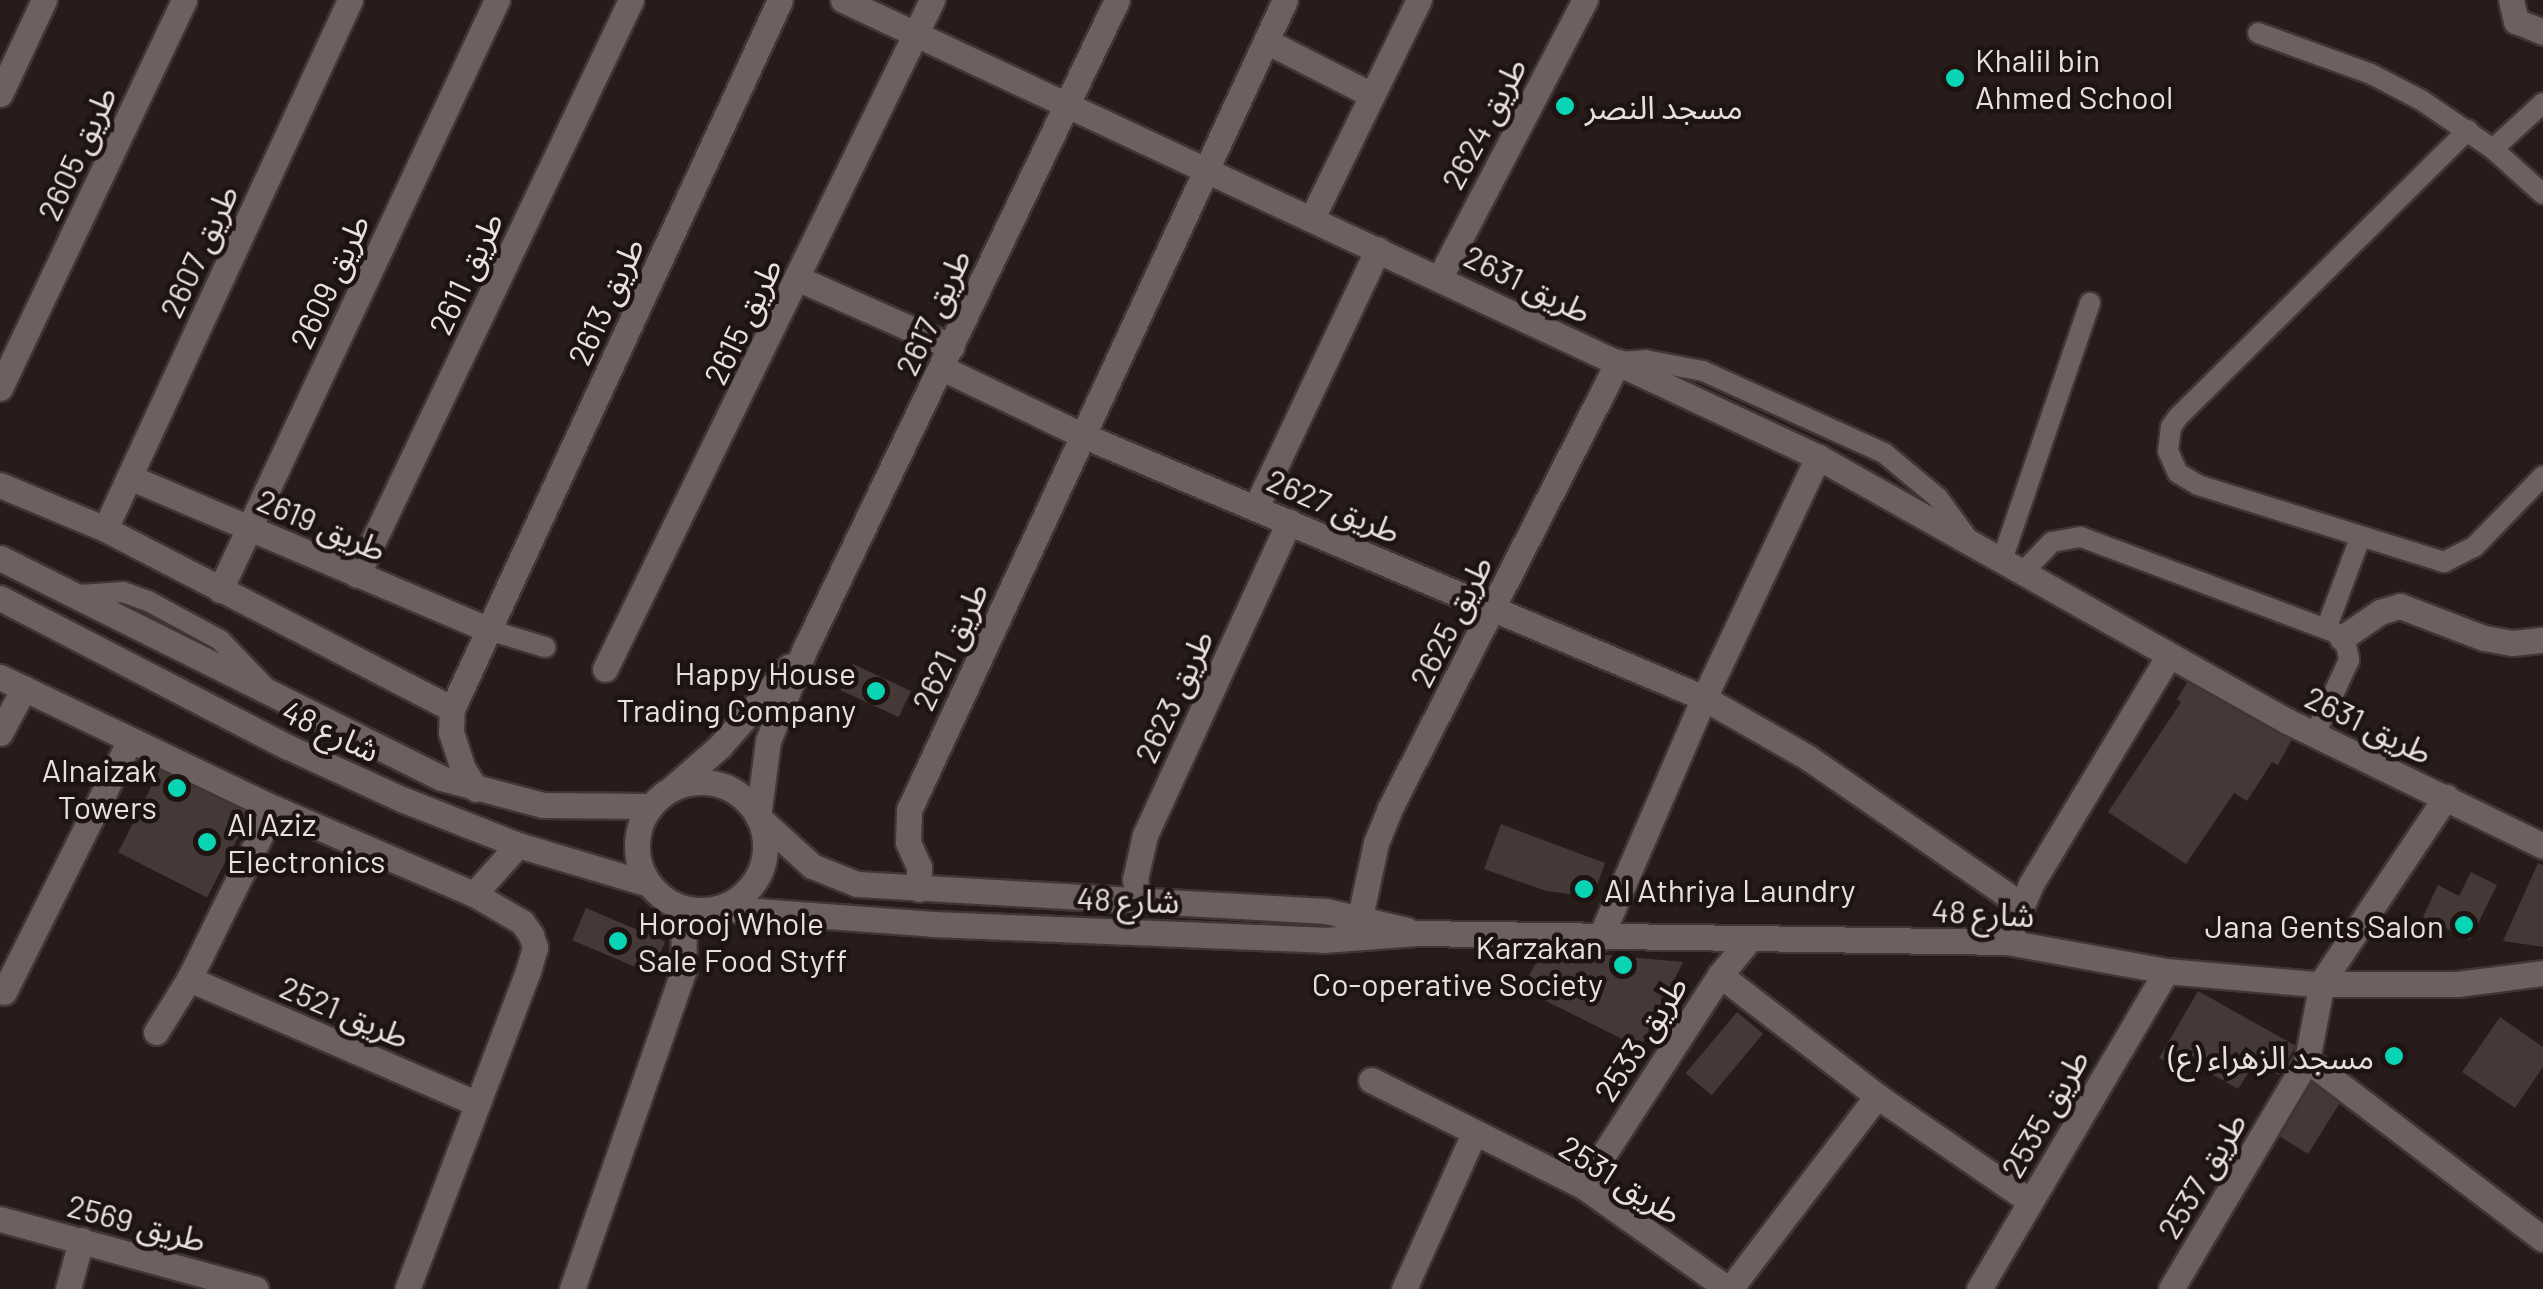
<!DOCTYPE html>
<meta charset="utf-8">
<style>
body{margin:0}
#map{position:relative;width:2543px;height:1289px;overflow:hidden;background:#271c1a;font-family:Barlow,"Noto Sans Arabic",sans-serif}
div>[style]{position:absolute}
.building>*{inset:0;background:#453937;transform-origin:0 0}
.roads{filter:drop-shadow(2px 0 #3f3635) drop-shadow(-2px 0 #3f3635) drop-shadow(0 2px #3f3635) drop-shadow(0 -2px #3f3635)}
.lane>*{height:20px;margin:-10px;padding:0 10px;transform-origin:10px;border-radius:10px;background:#6e605e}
.street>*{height:25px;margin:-12.5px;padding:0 12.5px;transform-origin:12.5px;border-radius:12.5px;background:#6e605e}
.secondary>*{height:25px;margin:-12.5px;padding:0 12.5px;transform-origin:12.5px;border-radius:12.5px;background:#6e605e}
.secondary>.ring{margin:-12.5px;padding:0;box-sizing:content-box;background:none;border:25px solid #6e605e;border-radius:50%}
.dots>*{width:28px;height:28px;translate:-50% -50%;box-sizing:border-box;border:5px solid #1d1311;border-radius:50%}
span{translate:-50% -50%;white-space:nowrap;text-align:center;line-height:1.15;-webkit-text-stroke:9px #1d1311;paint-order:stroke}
.poi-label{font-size:32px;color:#e8e0df}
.left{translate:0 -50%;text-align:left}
.right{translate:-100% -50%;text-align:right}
.street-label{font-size:32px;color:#e8e0df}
</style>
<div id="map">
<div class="building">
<div style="left:853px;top:664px;width:64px;height:29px;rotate:25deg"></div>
<div style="clip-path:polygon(2190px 678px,2298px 728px,2278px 765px,2272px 762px,2247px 801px,2234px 793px,2186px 864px,2108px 812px,2181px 702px,2177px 699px)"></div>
<div style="left:163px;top:764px;width:100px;height:99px;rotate:27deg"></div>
<div style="clip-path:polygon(1501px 824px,1605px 863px,1593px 897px,1546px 891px,1484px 869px)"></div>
<div style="clip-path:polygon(2538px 863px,2543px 865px,2543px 947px,2503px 941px)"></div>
<div style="clip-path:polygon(2471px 872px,2497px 885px,2470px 940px,2423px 917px,2438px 885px,2459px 896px)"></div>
<div style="left:586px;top:908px;width:86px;height:35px;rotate:23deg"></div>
<div style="clip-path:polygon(1543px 949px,1683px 962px,1640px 1048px,1522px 989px)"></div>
<div style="clip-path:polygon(2198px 991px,2296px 1046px,2279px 1075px,2255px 1062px,2238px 1089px,2182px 1057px,2176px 1067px,2159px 1058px)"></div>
<div style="left:1737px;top:1012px;width:34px;height:80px;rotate:40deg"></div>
<div style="clip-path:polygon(2500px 1017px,2543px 1047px,2543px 1067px,2515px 1108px,2462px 1072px)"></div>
<div style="left:2313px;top:1078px;width:36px;height:67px;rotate:32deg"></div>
</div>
<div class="roads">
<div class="lane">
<div style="left:2258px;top:33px;width:120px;rotate:19.9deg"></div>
<div style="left:2371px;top:74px;width:56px;rotate:27.5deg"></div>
<div style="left:2421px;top:100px;width:87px;rotate:34.2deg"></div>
<div style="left:2493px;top:149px;width:67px;rotate:42deg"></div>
<div style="left:2468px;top:130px;width:408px;rotate:135.3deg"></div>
<div style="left:2178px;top:417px;width:12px;rotate:125deg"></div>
<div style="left:2171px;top:427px;width:24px;rotate:97deg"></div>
<div style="left:2168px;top:451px;width:24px;rotate:66deg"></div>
<div style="left:2178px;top:473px;width:23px;rotate:31deg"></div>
<div style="left:2198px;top:485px;width:258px;rotate:17.4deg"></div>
<div style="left:2444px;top:562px;width:34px;rotate:-27deg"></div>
<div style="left:2474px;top:547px;width:99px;rotate:-45.8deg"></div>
<div style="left:2493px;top:149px;width:68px;rotate:-42.6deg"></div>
<div style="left:1618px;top:362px;width:27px;rotate:-4deg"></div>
<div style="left:1645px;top:360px;width:59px;rotate:10.7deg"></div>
<div style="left:1703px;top:371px;width:199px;rotate:24.4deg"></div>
<div style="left:1884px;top:453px;width:70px;rotate:39.8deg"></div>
<div style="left:1938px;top:498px;width:51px;rotate:53.8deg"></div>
<div style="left:2002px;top:560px;width:272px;rotate:-71.1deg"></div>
<div style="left:2023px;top:572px;width:42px;rotate:-46deg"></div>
<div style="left:2052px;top:542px;width:29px;rotate:-10deg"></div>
<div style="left:2081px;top:537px;width:272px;rotate:20.6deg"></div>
<div style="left:2336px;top:633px;width:15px;rotate:48deg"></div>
<div style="left:2346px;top:644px;width:16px;rotate:79deg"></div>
<div style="left:2349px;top:660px;width:81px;rotate:114.7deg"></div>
<div style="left:80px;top:595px;width:43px;rotate:-4deg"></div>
<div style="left:123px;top:592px;width:27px;rotate:20deg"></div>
<div style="left:148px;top:601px;width:82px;rotate:28.4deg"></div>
<div style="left:220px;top:640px;width:66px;rotate:46.2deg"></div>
<div style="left:2326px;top:629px;width:97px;rotate:-69.5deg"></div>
<div style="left:489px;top:630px;width:59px;rotate:16.9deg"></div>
</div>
<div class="street">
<div style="left:843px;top:0;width:1077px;rotate:25.11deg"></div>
<div style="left:1818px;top:457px;width:538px;rotate:29.38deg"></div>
<div style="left:2287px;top:721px;width:285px;rotate:26deg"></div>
<div style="left:2511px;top:0;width:22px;rotate:77deg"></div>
<div style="left:2516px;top:21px;width:29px;rotate:22deg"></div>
<div style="left:1266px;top:41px;width:119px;rotate:27deg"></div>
<div style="left:0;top:94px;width:104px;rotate:-64.9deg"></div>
<div style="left:1312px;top:218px;width:243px;rotate:-63.9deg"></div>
<div style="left:1440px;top:277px;width:313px;rotate:-62.4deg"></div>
<div style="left:799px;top:279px;width:167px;rotate:24deg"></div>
<div style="left:942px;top:368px;width:155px;rotate:25.6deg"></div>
<div style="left:1082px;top:435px;width:675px;rotate:22.92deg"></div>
<div style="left:1704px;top:698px;width:119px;rotate:29.8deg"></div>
<div style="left:1807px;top:757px;width:259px;rotate:34.6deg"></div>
<div style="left:0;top:388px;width:429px;rotate:-64.6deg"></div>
<div style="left:129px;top:477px;width:391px;rotate:23deg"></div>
<div style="left:0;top:485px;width:114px;rotate:22.7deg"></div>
<div style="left:105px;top:529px;width:391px;rotate:27.4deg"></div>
<div style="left:1256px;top:507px;width:285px;rotate:-64.7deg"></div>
<div style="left:105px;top:529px;width:583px;rotate:-65.15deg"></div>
<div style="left:357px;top:575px;width:637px;rotate:-64.52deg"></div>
<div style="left:220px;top:590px;width:652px;rotate:-64.85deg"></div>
<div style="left:2342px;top:638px;width:46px;rotate:-34.4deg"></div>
<div style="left:2380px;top:612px;width:21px;rotate:-17deg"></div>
<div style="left:2400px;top:606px;width:90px;rotate:20.9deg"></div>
<div style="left:2484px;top:638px;width:28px;rotate:10deg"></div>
<div style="left:2512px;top:643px;width:31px;rotate:-6deg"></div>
<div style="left:605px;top:669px;width:745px;rotate:-63.95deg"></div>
<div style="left:0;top:677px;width:304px;rotate:25.6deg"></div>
<div style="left:274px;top:808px;width:218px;rotate:23.3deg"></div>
<div style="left:474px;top:894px;width:56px;rotate:30.3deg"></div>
<div style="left:522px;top:922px;width:16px;rotate:55deg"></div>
<div style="left:531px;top:935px;width:13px;rotate:72deg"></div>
<div style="left:535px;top:947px;width:25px;rotate:106deg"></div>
<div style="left:528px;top:971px;width:340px;rotate:110.8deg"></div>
<div style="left:0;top:733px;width:51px;rotate:-61.9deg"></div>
<div style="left:476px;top:789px;width:24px;rotate:-123deg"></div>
<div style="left:463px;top:769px;width:38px;rotate:-108deg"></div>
<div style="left:451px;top:733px;width:24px;rotate:-88deg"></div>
<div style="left:452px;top:709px;width:781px;rotate:-65.17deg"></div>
<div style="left:670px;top:790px;width:67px;rotate:-41.3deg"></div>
<div style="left:720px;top:746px;width:106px;rotate:-48.8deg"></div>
<div style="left:758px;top:817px;width:77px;rotate:-82.5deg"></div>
<div style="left:768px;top:741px;width:97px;rotate:-68.2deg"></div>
<div style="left:804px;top:651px;width:722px;rotate:-64.32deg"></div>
<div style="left:919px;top:889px;width:22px;rotate:-90deg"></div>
<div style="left:919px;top:867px;width:27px;rotate:-114deg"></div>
<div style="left:908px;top:842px;width:32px;rotate:-88deg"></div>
<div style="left:909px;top:810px;width:893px;rotate:-65.1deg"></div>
<div style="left:474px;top:894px;width:66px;rotate:-48.1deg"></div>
<div style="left:1139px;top:902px;width:23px;rotate:-100deg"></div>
<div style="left:1135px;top:879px;width:45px;rotate:-77.2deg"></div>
<div style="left:1145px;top:835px;width:345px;rotate:-65.3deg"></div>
<div style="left:1360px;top:917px;width:76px;rotate:-77.8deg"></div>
<div style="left:1376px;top:843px;width:38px;rotate:-68deg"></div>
<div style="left:1390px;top:808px;width:501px;rotate:-62.92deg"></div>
<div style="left:1600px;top:938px;width:262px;rotate:-66.6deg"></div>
<div style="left:1704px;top:698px;width:267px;rotate:-64.7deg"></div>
<div style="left:2007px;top:942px;width:63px;rotate:-67.5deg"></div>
<div style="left:2031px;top:884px;width:267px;rotate:-58.9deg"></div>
<div style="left:1720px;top:975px;width:198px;rotate:37.6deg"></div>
<div style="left:1877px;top:1096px;width:186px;rotate:34.5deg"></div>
<div style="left:189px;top:979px;width:312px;rotate:23.4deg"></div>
<div style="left:4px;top:992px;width:282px;rotate:-63.4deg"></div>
<div style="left:156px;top:1032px;width:62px;rotate:-58.1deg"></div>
<div style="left:189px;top:979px;width:191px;rotate:-63.6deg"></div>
<div style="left:2307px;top:1060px;width:296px;rotate:37.2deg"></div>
<div style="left:1371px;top:1080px;width:237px;rotate:26.6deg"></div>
<div style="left:1583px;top:1186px;width:178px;rotate:35.4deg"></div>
<div style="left:1583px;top:1186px;width:252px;rotate:-57deg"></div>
<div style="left:1720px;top:975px;width:44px;rotate:-50.5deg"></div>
<div style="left:0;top:1219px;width:265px;rotate:15.3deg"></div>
<div style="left:68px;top:1289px;width:51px;rotate:-75.1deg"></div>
<div style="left:572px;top:1289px;width:339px;rotate:-70.7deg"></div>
<div style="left:684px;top:969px;width:61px;rotate:-90.9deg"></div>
<div style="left:1404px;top:1289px;width:171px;rotate:-65.8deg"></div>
<div style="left:1730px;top:1289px;width:243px;rotate:-52.7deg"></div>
<div style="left:1979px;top:1289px;width:369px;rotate:-59.5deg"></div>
<div style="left:2171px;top:1289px;width:266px;rotate:-59.3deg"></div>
<div style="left:2307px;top:1060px;width:79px;rotate:-79.1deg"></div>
<div style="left:2322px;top:982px;width:223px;rotate:-56.2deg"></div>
</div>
<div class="secondary">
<div style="left:0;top:558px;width:493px;rotate:26.5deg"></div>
<div style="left:441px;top:778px;width:106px;rotate:14.8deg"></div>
<div style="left:543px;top:805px;width:108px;rotate:0.5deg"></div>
<div style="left:0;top:598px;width:324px;rotate:27.4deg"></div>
<div style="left:288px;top:747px;width:128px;rotate:24.6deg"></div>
<div style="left:404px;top:800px;width:123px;rotate:21.5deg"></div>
<div style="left:518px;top:845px;width:137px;rotate:16.6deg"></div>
<div class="ring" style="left:637px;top:782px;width:103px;height:103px"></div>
<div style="left:758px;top:817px;width:73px;rotate:42.2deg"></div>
<div style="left:812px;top:866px;width:48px;rotate:21.8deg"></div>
<div style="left:857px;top:884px;width:470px;rotate:3.3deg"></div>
<div style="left:1326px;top:911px;width:83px;rotate:13.2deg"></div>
<div style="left:717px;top:908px;width:217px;rotate:4.2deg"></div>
<div style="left:933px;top:924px;width:391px;rotate:2.3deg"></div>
<div style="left:1324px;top:940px;width:92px;rotate:-4.4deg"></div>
<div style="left:1416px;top:933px;width:591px;rotate:0.87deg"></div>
<div style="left:2007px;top:942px;width:162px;rotate:10.3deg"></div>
<div style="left:2166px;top:971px;width:149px;rotate:5deg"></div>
<div style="left:2314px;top:984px;width:143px"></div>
<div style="left:2457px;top:984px;width:87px;rotate:-7.3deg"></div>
</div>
</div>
<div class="dots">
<div style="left:1955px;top:78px;background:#09d5b5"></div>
<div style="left:1565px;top:106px;background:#09d5b5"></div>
<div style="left:876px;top:691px;background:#09d5b5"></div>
<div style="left:177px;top:788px;background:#09d5b5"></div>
<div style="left:207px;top:842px;background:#09d5b5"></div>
<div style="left:1584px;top:889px;background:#09d5b5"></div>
<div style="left:2464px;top:925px;background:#09d5b5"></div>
<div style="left:618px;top:941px;background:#09d5b5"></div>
<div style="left:1623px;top:965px;background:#09d5b5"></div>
<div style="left:2394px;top:1056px;background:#09d5b5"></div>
</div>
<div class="poi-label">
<span class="left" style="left:1975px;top:78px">Khalil bin<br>Ahmed School</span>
<span class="left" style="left:1585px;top:106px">مسجد النصر</span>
<span class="right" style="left:856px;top:691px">Happy House<br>Trading Company</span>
<span class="right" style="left:157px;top:788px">Alnaizak<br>Towers</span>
<span class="left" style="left:227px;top:842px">Al Aziz<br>Electronics</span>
<span class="left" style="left:1604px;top:889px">Al Athriya Laundry</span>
<span class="left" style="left:638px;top:941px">Horooj Whole<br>Sale Food Styff</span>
<span class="right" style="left:2444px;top:925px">Jana Gents Salon</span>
<span class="right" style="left:1603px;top:965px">Karzakan<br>Co-operative Society</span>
<span class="right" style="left:2374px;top:1056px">مسجد الزهراء (ع)</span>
</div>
<div class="street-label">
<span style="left:1483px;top:123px;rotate:-62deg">طريق 2624</span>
<span style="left:76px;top:153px;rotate:-65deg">طريق 2605</span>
<span style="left:198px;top:251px;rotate:-65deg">طريق 2607</span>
<span style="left:465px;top:273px;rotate:-65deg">طريق 2611</span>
<span style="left:329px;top:281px;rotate:-65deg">طريق 2609</span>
<span style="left:1528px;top:283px;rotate:26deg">طريق 2631</span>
<span style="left:605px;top:301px;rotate:-65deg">طريق 2613</span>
<span style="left:932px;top:312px;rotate:-65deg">طريق 2617</span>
<span style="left:742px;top:321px;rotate:-64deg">طريق 2615</span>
<span style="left:1334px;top:505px;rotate:23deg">طريق 2627</span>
<span style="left:322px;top:524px;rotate:23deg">طريق 2619</span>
<span style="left:1450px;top:621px;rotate:-63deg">طريق 2625</span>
<span style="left:949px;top:646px;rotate:-65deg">طريق 2621</span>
<span style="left:1173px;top:696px;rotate:-65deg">طريق 2623</span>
<span style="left:2369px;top:724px;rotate:26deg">طريق 2631</span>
<span style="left:331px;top:730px;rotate:25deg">شارع 48</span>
<span style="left:1128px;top:899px;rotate:2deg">شارع 48</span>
<span style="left:1983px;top:912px;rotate:3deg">شارع 48</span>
<span style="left:345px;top:1011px;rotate:23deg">طريق 2521</span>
<span style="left:1640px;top:1038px;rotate:-57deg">طريق 2533</span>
<span style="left:2044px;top:1113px;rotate:-60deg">طريق 2535</span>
<span style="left:2201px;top:1175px;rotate:-59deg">طريق 2537</span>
<span style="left:1621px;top:1179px;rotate:32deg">طريق 2531</span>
<span style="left:137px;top:1222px;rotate:15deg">طريق 2569</span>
</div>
</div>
